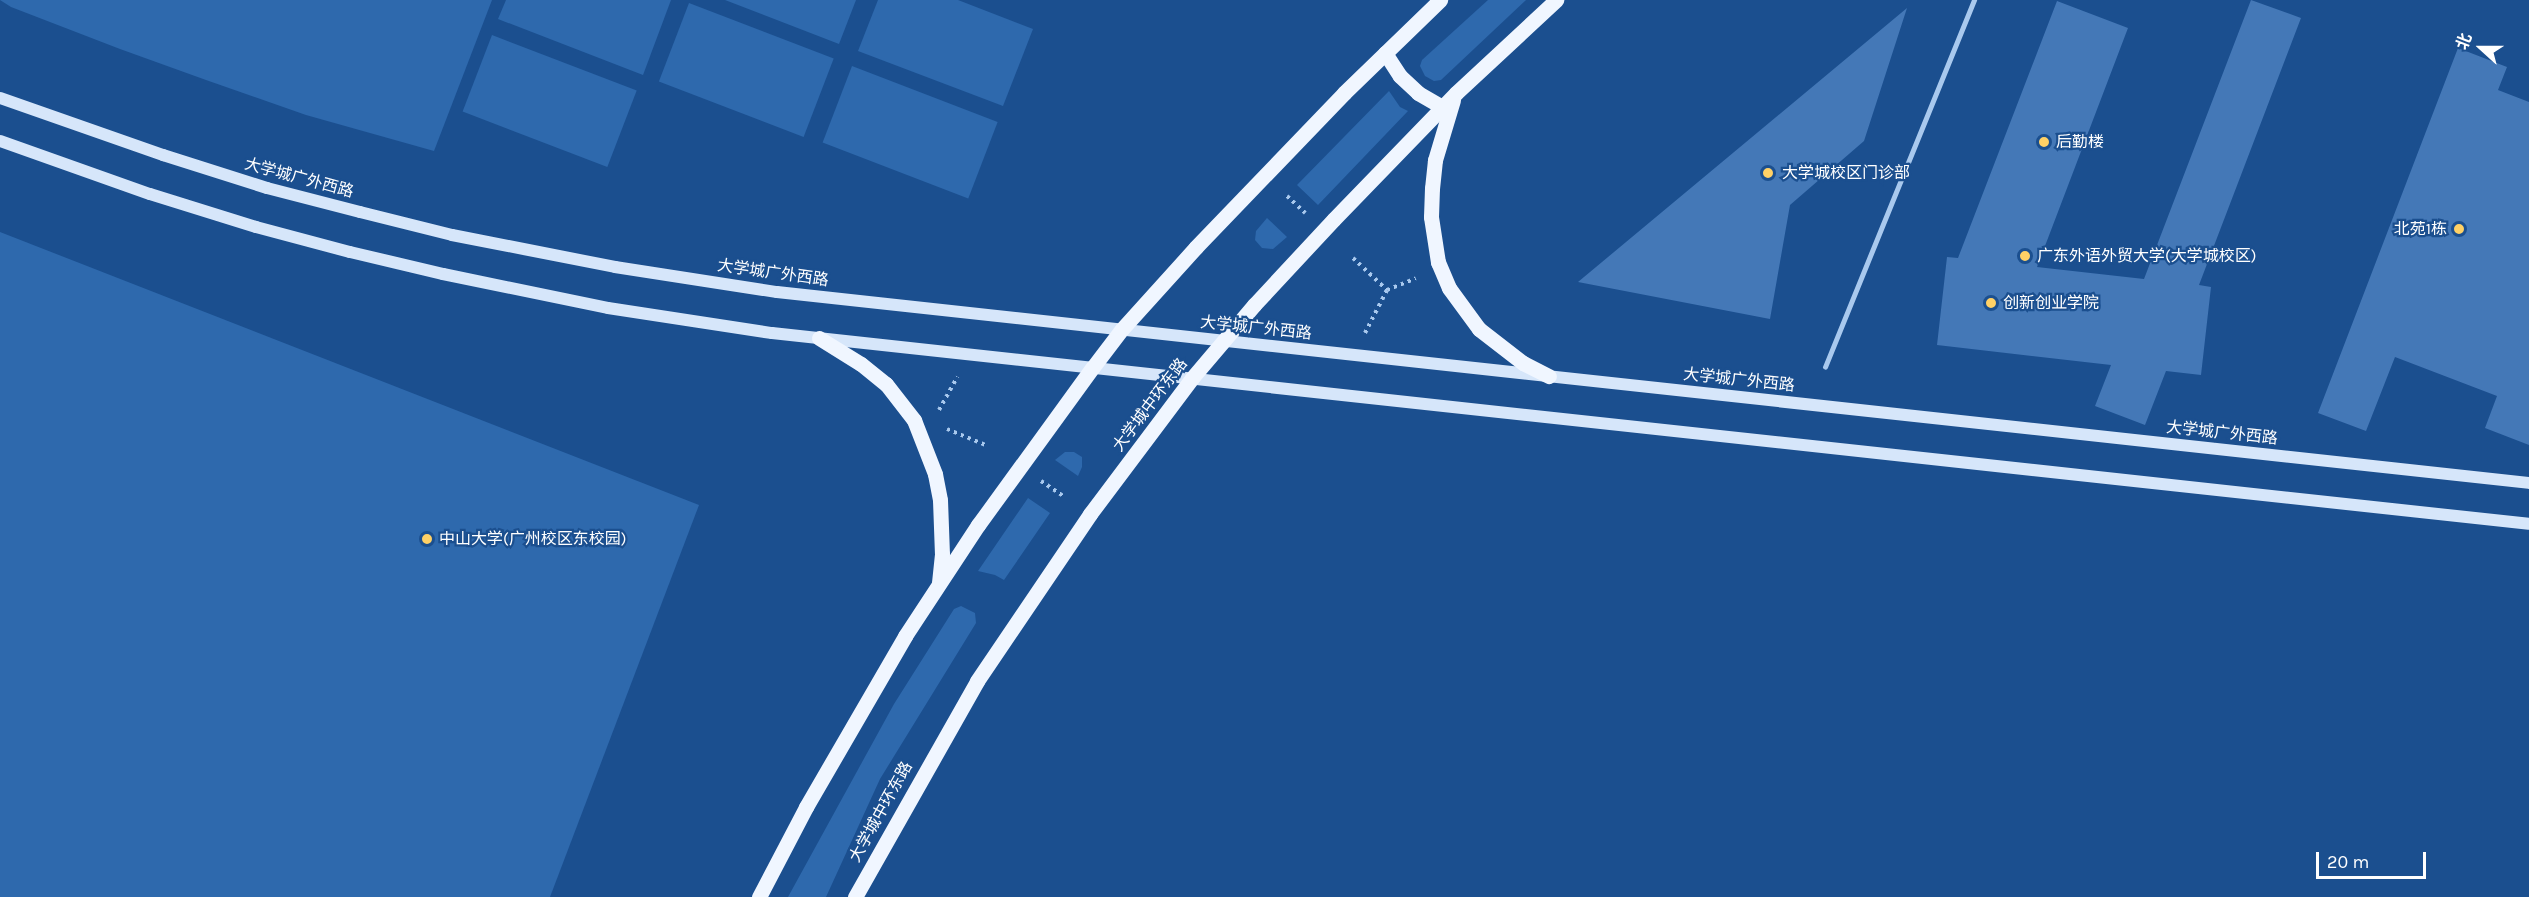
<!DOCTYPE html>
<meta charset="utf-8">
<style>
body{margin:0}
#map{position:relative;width:2529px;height:897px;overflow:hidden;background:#1b4f8f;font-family:Karla,"Noto Sans SC",sans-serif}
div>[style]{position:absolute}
.green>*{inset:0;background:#2e69ad;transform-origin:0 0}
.building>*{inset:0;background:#4478b7}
.path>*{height:4px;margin-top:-2px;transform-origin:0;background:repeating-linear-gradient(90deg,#a9c9ee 0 3px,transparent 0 7.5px)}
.service>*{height:4.5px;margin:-2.25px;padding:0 2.25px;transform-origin:2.25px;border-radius:2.25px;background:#a9c9ee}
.secondary>*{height:12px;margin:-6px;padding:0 6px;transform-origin:6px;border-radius:6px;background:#d6e6fa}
.primary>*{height:15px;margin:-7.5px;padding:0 7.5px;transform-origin:7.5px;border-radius:7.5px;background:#f0f6ff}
.dots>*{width:16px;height:16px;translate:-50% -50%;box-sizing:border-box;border:3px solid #1b4f8f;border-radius:50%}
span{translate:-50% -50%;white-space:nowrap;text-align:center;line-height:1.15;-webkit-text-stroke:4.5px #1b4f8f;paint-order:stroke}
.poi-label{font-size:16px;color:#fff}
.left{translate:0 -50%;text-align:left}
.right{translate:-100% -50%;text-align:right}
.street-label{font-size:16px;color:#fff}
.north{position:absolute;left:2451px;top:18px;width:60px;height:60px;-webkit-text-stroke:4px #1b4f8f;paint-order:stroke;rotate:291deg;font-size:16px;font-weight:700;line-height:24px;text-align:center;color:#fff}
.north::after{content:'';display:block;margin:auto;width:21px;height:27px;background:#fff;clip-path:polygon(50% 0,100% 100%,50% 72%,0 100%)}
.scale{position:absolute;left:2316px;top:852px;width:110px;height:27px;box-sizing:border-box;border:3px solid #fff;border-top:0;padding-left:8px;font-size:18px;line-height:21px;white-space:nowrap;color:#fff;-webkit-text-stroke:4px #1b4f8f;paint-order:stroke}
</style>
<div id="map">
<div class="green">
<div style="clip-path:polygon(0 0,492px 0,434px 151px,306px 115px,206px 80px,120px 49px,11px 7px)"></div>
<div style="clip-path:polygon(506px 0,671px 0,643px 75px,498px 19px)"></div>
<div style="clip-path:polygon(725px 0,856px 0,839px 44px)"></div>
<div style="clip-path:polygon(878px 0,958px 0,1033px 29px,1003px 106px,858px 51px)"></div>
<div style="clip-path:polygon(1488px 0,1526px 0,1441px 80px,1434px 81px,1425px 76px,1420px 66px,1422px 60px)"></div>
<div style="left:689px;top:3px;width:155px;height:84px;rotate:21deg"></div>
<div style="left:492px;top:35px;width:155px;height:82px;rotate:21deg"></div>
<div style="left:852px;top:66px;width:156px;height:82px;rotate:21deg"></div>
<div style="clip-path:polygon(1389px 91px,1400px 107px,1408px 111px,1318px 205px,1297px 185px)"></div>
<div style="clip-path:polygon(1267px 218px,1287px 237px,1273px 249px,1262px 248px,1255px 240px,1256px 231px)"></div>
<div style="clip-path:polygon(0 232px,699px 505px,550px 897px,0 897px)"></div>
<div style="clip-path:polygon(1065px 452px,1074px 452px,1082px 457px,1082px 467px,1078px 476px,1055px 460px)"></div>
<div style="clip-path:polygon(1028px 498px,1050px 513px,1026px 548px,1004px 580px,995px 575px,978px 571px)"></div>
<div style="clip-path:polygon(961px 606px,975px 613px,976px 623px,880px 779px,826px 897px,788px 897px,894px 704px,954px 609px)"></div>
</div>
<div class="building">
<div style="clip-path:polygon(2251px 0,2301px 18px,2199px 285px,2211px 287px,2201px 375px,2166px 371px,2145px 425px,2095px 406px,2111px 365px,1937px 345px,1947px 257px,1958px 258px,2057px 1px,2128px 28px,2037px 267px,2144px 279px)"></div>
<div style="clip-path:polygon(1907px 8px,1864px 141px,1790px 205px,1770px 319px,1578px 282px)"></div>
<div style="clip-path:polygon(2458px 48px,2507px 67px,2498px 90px,2529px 102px,2529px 445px,2485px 428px,2497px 396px,2395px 357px,2366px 431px,2318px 413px)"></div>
</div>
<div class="path">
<div style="left:1287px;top:196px;width:25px;rotate:43deg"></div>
<div style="left:1353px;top:258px;width:47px;rotate:43.3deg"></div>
<div style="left:1365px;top:333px;width:48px;rotate:-62.9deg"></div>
<div style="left:1387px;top:290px;width:31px;rotate:-22deg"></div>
<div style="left:939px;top:410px;width:38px;rotate:-61deg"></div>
<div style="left:947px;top:429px;width:44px;rotate:22.5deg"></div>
<div style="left:1041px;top:481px;width:27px;rotate:34deg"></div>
</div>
<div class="service">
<div style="left:1825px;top:367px;width:396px;rotate:-67.9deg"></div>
</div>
<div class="secondary">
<div style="left:0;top:98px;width:173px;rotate:19.3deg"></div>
<div style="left:163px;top:155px;width:109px;rotate:17.6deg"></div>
<div style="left:267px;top:188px;width:96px;rotate:14.5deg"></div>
<div style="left:360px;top:212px;width:95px;rotate:14deg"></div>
<div style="left:452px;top:235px;width:166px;rotate:11.1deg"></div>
<div style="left:615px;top:267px;width:164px;rotate:8.8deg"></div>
<div style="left:777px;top:292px;width:1762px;rotate:6.22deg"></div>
<div style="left:0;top:141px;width:159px;rotate:19.5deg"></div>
<div style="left:150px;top:194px;width:111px;rotate:17.3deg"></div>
<div style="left:256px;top:227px;width:97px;rotate:14.9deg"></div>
<div style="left:350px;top:252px;width:96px;rotate:13.3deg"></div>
<div style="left:443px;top:274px;width:168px;rotate:11.6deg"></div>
<div style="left:608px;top:308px;width:166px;rotate:8.7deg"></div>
<div style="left:772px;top:333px;width:1767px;rotate:6.2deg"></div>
</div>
<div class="primary">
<div style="left:1385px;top:53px;width:27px;rotate:57deg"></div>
<div style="left:1400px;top:76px;width:25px;rotate:43deg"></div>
<div style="left:1418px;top:93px;width:28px;rotate:30deg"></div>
<div style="left:1453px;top:100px;width:63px;rotate:106.7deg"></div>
<div style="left:1435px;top:160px;width:28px;rotate:96deg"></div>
<div style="left:1432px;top:188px;width:29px;rotate:92deg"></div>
<div style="left:1431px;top:217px;width:46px;rotate:81.2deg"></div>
<div style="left:1438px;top:262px;width:28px;rotate:67deg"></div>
<div style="left:1449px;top:288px;width:51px;rotate:53.8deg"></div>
<div style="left:1479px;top:329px;width:56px;rotate:37.7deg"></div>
<div style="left:1523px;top:363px;width:29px;rotate:27deg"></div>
<div style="left:819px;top:338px;width:49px;rotate:31.8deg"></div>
<div style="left:861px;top:364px;width:32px;rotate:39deg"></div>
<div style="left:886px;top:384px;width:46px;rotate:52.1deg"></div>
<div style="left:914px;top:420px;width:58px;rotate:68.7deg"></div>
<div style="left:935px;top:474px;width:26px;rotate:79deg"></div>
<div style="left:940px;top:500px;width:54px;rotate:87.9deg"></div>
<div style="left:942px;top:554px;width:29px;rotate:96deg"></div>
<div style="left:759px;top:897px;width:102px;rotate:-62.4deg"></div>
<div style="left:806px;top:807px;width:198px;rotate:-59.9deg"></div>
<div style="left:905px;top:636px;width:133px;rotate:-56.7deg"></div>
<div style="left:978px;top:525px;width:195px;rotate:-54deg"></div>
<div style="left:1093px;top:367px;width:48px;rotate:-52.7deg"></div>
<div style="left:1122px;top:329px;width:110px;rotate:-47.9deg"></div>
<div style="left:1196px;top:247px;width:214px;rotate:-46.1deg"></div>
<div style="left:1344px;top:93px;width:134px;rotate:-44.1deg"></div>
<div style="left:855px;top:897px;width:248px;rotate:-60.5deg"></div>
<div style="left:977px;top:681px;width:202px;rotate:-55.9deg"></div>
<div style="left:1090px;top:514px;width:170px;rotate:-53.1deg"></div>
<div style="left:1192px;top:378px;width:96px;rotate:-49.7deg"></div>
<div style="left:1254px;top:305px;width:117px;rotate:-47.1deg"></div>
<div style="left:1334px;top:219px;width:175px;rotate:-45.9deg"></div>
<div style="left:1456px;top:93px;width:137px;rotate:-42.9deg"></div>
</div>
<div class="dots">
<div style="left:2044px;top:142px;background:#ffd166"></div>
<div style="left:1768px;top:173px;background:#ffd166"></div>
<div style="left:2459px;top:229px;background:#ffd166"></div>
<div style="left:2025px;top:256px;background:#ffd166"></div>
<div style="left:1991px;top:303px;background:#ffd166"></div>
<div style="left:427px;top:539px;background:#ffd166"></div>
</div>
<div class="poi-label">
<span class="left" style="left:2056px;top:142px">后勤楼</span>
<span class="left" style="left:1782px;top:173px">大学城校区门诊部</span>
<span class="right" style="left:2447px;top:229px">北苑1栋</span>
<span class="left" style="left:2037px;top:256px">广东外语外贸大学(大学城校区)</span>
<span class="left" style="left:2003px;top:303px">创新创业学院</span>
<span class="left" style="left:439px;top:539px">中山大学(广州校区东校园)</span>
</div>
<div class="street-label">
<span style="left:299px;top:178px;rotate:15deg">大学城广外西路</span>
<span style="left:773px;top:273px;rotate:8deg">大学城广外西路</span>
<span style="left:1256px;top:328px;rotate:6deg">大学城广外西路</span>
<span style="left:1739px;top:380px;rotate:6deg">大学城广外西路</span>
<span style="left:1150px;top:405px;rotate:-53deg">大学城中环东路</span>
<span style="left:2222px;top:433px;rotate:6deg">大学城广外西路</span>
<span style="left:881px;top:812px;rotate:-61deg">大学城中环东路</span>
</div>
<div class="north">北</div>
<div class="scale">20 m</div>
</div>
